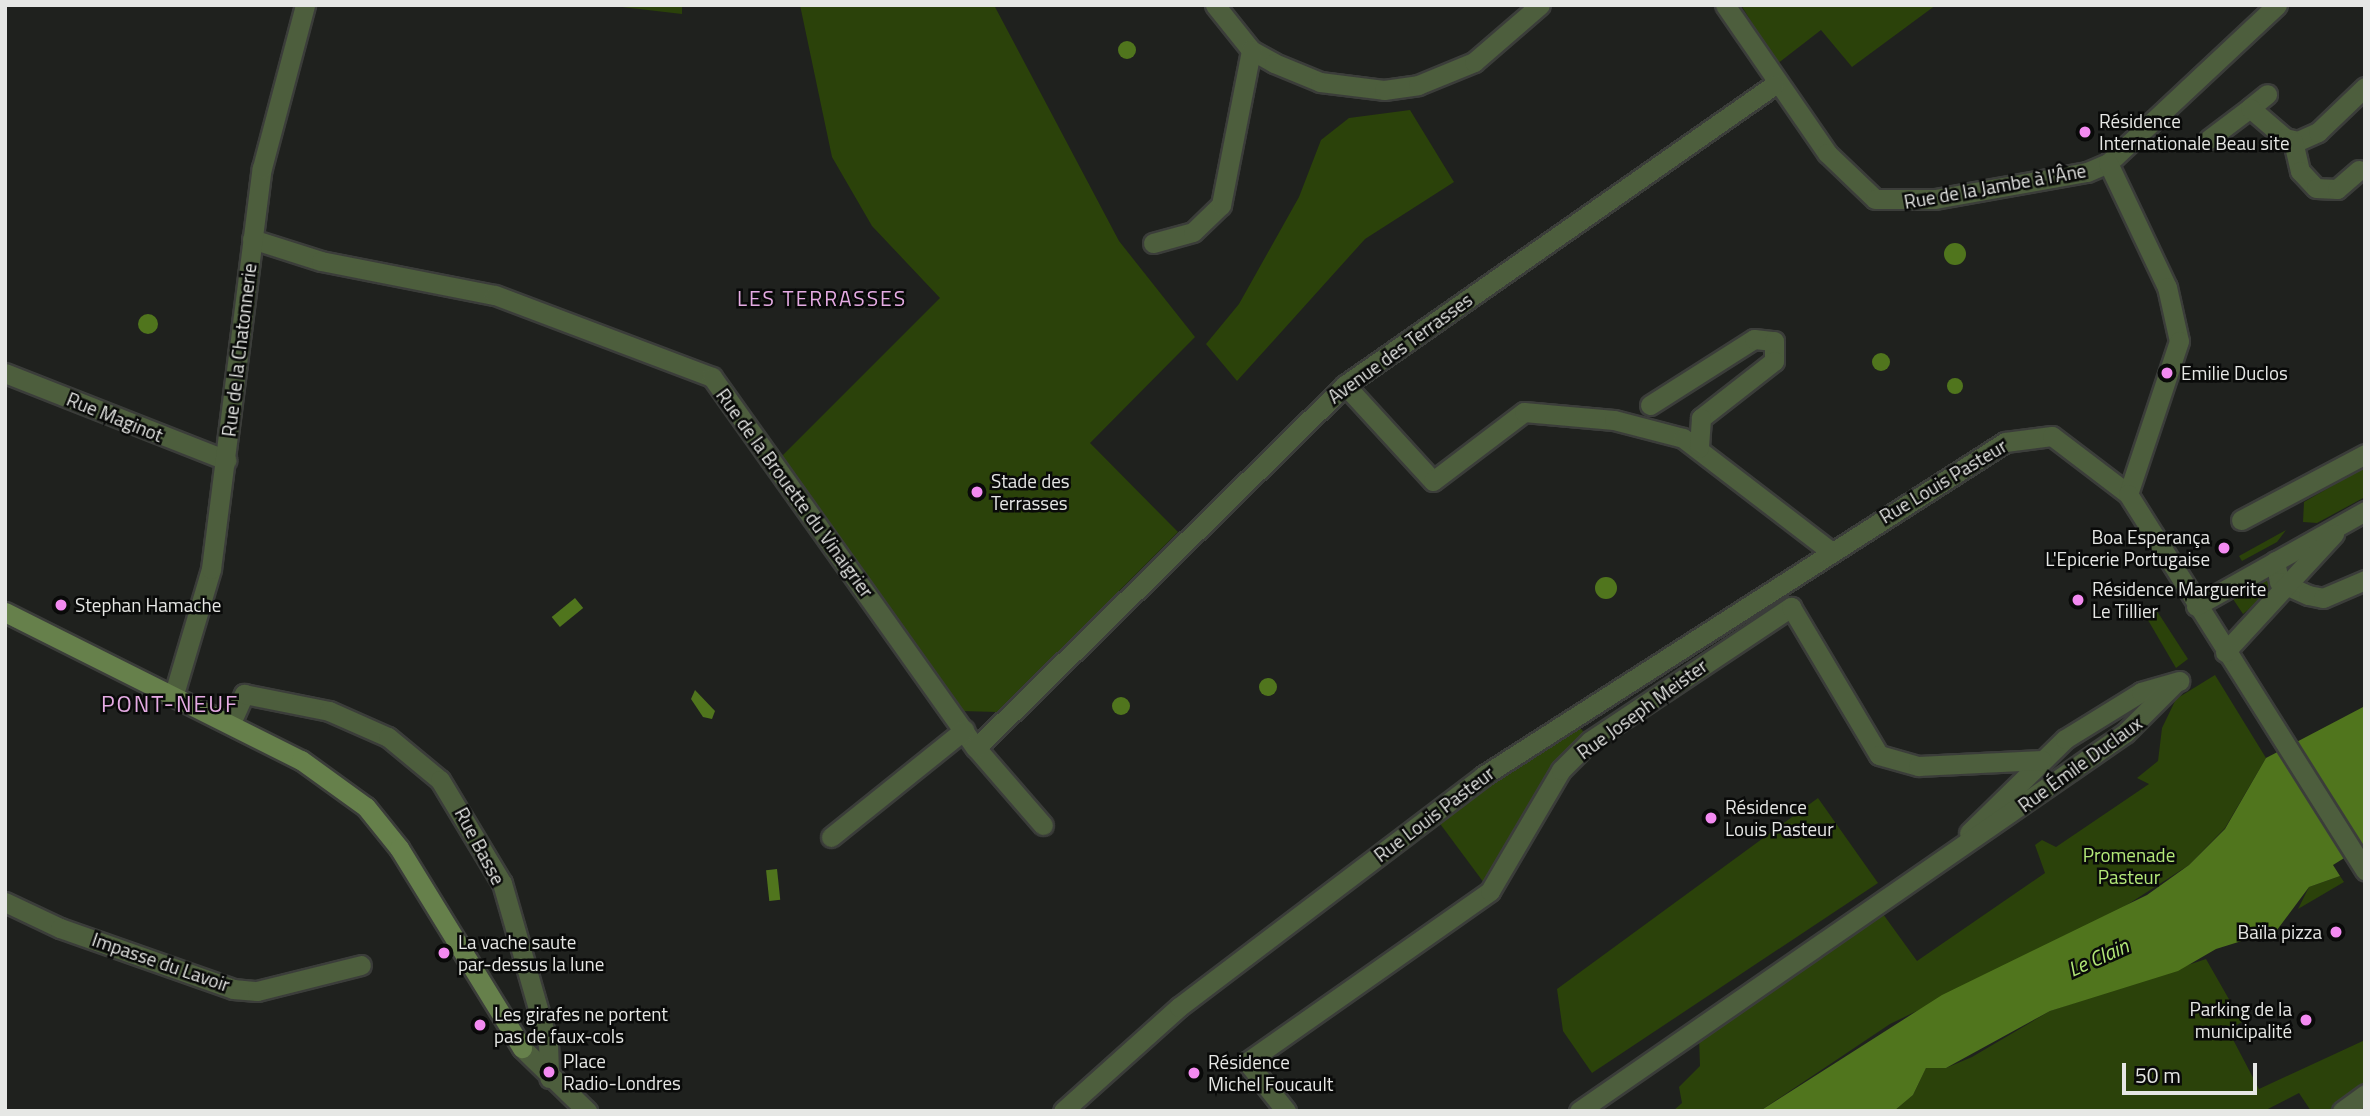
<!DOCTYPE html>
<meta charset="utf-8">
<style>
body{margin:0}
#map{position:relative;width:2370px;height:1116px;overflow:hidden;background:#1f211e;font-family:"Titillium Web",sans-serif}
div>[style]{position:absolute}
.green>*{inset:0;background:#2b420a}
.water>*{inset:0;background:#50751d;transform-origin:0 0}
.round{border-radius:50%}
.roads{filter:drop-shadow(2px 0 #3b3d3a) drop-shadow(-2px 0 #3b3d3a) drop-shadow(0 2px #3b3d3a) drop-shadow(0 -2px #3b3d3a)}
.minor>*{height:19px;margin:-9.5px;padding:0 9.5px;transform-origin:9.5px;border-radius:9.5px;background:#4d5e3d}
.tertiary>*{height:19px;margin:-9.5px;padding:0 9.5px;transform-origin:9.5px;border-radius:9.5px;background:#4d5e3d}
.secondary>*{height:19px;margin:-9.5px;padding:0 9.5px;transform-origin:9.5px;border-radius:9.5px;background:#66804b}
.dots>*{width:19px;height:19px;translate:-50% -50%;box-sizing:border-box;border:4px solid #090a09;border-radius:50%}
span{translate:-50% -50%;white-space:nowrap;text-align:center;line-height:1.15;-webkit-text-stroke:5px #090a09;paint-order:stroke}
.poi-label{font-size:19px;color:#e6e7e5}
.left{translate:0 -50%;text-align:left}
.right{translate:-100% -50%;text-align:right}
.street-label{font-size:19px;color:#e6e7e5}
.park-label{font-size:19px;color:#b4e979}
.neighbourhood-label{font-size:21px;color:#e5abe3;letter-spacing:2px}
.water-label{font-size:21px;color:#b2e777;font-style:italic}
.quarter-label{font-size:23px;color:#e5abe3;letter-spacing:2px}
.frame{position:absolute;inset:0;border:7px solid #e6e7e5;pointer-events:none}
.scale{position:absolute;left:2122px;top:1063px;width:135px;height:32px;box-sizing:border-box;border:4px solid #e6e7e5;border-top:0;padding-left:9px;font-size:21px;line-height:24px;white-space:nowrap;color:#e6e7e5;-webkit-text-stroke:5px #090a09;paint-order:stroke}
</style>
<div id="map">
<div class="green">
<div style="clip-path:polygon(605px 5px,682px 5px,682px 14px)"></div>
<div style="clip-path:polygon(800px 5px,994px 5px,1119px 241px,1195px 337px,1090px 443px,1178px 532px,998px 712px,961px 711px,781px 457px,940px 298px,872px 226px,832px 157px)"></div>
<div style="clip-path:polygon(1741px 5px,1936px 5px,1852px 67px,1821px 30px,1777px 64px)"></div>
<div style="clip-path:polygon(1410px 110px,1454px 182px,1365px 239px,1237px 381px,1206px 344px,1239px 304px,1299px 197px,1321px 140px,1349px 118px)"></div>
<div style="clip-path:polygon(2365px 467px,2365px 497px,2317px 523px,2303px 522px,2304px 502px)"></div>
<div style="clip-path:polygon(2286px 530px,2277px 542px,2242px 561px,2239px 556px)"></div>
<div style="clip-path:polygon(2269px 577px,2277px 587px,2243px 614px,2231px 596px)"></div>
<div style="clip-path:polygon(2155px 608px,2188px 659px,2176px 668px,2145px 615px)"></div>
<div style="clip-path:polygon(2215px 675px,2266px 758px,2225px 828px,2189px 865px,2102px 921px,1890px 1024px,1760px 1111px,1673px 1111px,1682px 1103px,1679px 1087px,1700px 1066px,1699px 1037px,1870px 920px,1883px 914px,1917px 961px,2045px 873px,2035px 845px,2042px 840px,2056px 847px,2149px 784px,2137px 778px,2158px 761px,2162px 728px,2176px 699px)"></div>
<div style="clip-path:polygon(1579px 726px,1590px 741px,1490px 891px,1438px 821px)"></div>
<div style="clip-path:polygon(1818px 798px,1878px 883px,1592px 1073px,1563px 1031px,1557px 989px)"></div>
<div style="clip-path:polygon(2340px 876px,2344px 882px,2298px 909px,2309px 887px)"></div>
<div style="clip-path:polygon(2206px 959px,2242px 1022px,2228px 1030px,2259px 1089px,2365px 1040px,2365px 1086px,2330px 1111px,2311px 1111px,2299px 1093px,2264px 1111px,1894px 1111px,1913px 1095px,1926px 1068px,1946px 1068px,1972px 1057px,2050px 1011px)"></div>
</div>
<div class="water">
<div class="round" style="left:1118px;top:41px;width:18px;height:18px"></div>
<div class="round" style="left:1944px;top:243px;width:22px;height:22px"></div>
<div class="round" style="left:138px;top:314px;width:20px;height:20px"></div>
<div class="round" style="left:1872px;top:353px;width:18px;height:18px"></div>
<div class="round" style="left:1947px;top:378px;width:16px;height:16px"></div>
<div class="round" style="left:1595px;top:577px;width:22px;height:22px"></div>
<div style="left:575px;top:598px;width:13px;height:30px;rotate:51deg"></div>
<div class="round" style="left:1259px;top:678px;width:18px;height:18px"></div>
<div style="clip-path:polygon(695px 690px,715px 711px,712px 719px,703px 717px,691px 699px)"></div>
<div class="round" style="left:1112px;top:697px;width:18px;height:18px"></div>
<div style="clip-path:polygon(2365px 706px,2365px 845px,2333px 865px,2340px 876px,2309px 887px,2277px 930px,2216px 949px,2178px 971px,2050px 1011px,1946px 1068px,1926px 1068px,1913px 1095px,1894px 1111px,1760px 1111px,1942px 995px,2147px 895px,2189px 865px,2225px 829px,2266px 758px)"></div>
<div style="left:777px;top:869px;width:31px;height:11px;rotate:84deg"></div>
</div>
<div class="roads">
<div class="minor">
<div style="left:1215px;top:5px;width:58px;rotate:51.3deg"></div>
<div style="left:1251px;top:50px;width:26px;rotate:29deg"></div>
<div style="left:1274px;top:63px;width:50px;rotate:22.4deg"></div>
<div style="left:1320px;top:82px;width:64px;rotate:7.1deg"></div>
<div style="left:1384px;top:90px;width:34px;rotate:-8deg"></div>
<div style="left:1418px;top:85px;width:61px;rotate:-22.3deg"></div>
<div style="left:1474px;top:62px;width:87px;rotate:-40.8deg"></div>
<div style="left:1725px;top:5px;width:180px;rotate:55.4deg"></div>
<div style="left:1827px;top:153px;width:66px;rotate:43.8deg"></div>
<div style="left:1875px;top:199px;width:60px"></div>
<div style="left:1935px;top:199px;width:154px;rotate:-10.1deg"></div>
<div style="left:2087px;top:172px;width:23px;rotate:-23deg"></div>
<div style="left:2250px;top:108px;width:22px;rotate:-39deg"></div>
<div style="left:2209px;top:139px;width:51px;rotate:-37.1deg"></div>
<div style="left:2250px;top:108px;width:46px;rotate:40.6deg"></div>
<div style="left:2285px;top:138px;width:13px;rotate:13deg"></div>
<div style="left:2298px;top:141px;width:22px;rotate:-24deg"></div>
<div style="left:2318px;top:132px;width:65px;rotate:-43.8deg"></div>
<div style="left:2293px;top:141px;width:31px;rotate:77deg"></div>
<div style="left:2300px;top:171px;width:23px;rotate:47deg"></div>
<div style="left:2316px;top:188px;width:21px;rotate:3deg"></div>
<div style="left:2337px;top:189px;width:29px;rotate:-41deg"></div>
<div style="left:252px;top:239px;width:72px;rotate:17.7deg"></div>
<div style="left:321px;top:261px;width:177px;rotate:11.1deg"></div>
<div style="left:495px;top:295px;width:232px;rotate:20.7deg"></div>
<div style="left:712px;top:377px;width:455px;rotate:54.6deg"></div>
<div style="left:976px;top:748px;width:102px;rotate:49deg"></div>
<div style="left:1153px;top:243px;width:41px;rotate:-15.4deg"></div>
<div style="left:1193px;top:232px;width:39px;rotate:-44deg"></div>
<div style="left:1221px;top:205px;width:158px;rotate:-79deg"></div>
<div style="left:5px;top:373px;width:238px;rotate:21.5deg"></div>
<div style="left:1345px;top:385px;width:130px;rotate:47.5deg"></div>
<div style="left:1433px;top:481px;width:114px;rotate:-37.2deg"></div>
<div style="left:1524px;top:412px;width:90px;rotate:5.1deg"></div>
<div style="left:1614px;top:420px;width:71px;rotate:14.6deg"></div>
<div style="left:1683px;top:438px;width:184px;rotate:37.5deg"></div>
<div style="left:1650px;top:405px;width:123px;rotate:-32.4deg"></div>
<div style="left:1754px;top:339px;width:20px;rotate:6deg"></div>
<div style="left:1774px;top:341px;width:20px;rotate:90deg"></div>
<div style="left:1774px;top:361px;width:93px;rotate:142deg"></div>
<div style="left:1701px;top:418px;width:30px;rotate:94deg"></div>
<div style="left:2241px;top:520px;width:140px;rotate:-28deg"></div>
<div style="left:2275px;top:561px;width:21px;rotate:79deg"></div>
<div style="left:2279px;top:582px;width:32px;rotate:24deg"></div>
<div style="left:2308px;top:595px;width:15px;rotate:11deg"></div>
<div style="left:2323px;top:598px;width:46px;rotate:-23.2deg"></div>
<div style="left:174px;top:694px;width:130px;rotate:-73.5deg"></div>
<div style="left:211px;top:569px;width:404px;rotate:-82.8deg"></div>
<div style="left:262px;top:168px;width:169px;rotate:-75.2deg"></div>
<div style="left:231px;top:723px;width:32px;rotate:-66deg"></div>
<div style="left:244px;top:694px;width:87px;rotate:11.3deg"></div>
<div style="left:329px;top:711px;width:64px;rotate:23.8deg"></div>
<div style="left:388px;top:737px;width:67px;rotate:39.6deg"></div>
<div style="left:440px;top:780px;width:120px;rotate:59deg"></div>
<div style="left:502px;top:883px;width:166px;rotate:74deg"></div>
<div style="left:548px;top:1043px;width:35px;rotate:88deg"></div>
<div style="left:976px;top:748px;width:518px;rotate:-44.53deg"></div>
<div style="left:1345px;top:385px;width:523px;rotate:-34.97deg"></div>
<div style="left:1969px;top:833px;width:134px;rotate:-44.4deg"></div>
<div style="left:2065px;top:739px;width:89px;rotate:-31.7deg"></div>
<div style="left:2141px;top:692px;width:40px;rotate:-16deg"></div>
<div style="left:831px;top:837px;width:171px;rotate:-38.8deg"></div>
<div style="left:5px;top:902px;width:61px;rotate:25.3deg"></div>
<div style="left:60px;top:928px;width:183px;rotate:19.4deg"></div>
<div style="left:233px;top:989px;width:24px;rotate:5deg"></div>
<div style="left:257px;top:991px;width:107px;rotate:-14deg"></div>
<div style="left:522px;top:1048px;width:91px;rotate:44.1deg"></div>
<div style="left:1063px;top:1111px;width:156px;rotate:-41.9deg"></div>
<div style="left:1179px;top:1007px;width:382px;rotate:-37.2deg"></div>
<div style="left:1483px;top:776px;width:620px;rotate:-32.61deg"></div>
<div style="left:2005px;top:442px;width:47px;rotate:-7.3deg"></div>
<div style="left:2052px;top:436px;width:96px;rotate:37.3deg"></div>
<div style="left:1286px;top:1111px;width:63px;rotate:-128.5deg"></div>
<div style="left:1247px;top:1062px;width:297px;rotate:-35.1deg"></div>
<div style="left:1490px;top:891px;width:140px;rotate:-59.6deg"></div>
<div style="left:1561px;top:770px;width:41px;rotate:-45deg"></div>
<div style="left:1590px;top:741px;width:242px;rotate:-33.7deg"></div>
<div style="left:1791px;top:607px;width:172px;rotate:59.3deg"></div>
<div style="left:1879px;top:755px;width:41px;rotate:15.8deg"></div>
<div style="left:1918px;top:766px;width:124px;rotate:-2.8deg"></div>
<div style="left:1579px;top:1111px;width:664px;rotate:-34.7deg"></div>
<div style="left:2125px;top:733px;width:69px;rotate:-45deg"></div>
<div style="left:2342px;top:1111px;width:29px;rotate:-36deg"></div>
</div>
<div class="tertiary">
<div style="left:2277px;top:5px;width:231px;rotate:136.9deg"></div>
<div style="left:2108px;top:163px;width:137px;rotate:64.6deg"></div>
<div style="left:2167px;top:287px;width:55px;rotate:77.5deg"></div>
<div style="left:2179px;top:341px;width:161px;rotate:108.4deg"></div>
<div style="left:2128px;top:494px;width:445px;rotate:57.8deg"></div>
<div style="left:2196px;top:606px;width:194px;rotate:-29.3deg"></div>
<div style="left:2225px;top:652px;width:161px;rotate:-47.3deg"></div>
</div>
<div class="secondary">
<div style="left:5px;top:612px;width:331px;rotate:26.6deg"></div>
<div style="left:301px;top:760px;width:80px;rotate:35.9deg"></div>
<div style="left:366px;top:807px;width:53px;rotate:51.2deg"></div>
<div style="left:399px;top:848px;width:235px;rotate:58.4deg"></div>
</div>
</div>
<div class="dots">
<div style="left:2085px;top:132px;background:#f38af1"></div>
<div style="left:2167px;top:373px;background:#f38af1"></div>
<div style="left:977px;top:492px;background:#f38af1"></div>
<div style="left:2224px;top:548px;background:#f38af1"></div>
<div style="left:2078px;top:600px;background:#f38af1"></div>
<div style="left:61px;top:605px;background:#f38af1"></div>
<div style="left:1711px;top:818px;background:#f38af1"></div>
<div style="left:2336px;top:932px;background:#f38af1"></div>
<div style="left:444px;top:953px;background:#f38af1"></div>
<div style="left:2306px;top:1020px;background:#f38af1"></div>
<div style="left:480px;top:1025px;background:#f38af1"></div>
<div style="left:549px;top:1072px;background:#f38af1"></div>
<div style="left:1194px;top:1073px;background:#f38af1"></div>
</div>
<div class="poi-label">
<span class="left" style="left:2099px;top:132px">Résidence<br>Internationale Beau site</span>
<span class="left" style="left:2181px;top:373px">Emilie Duclos</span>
<span class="left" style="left:991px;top:492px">Stade des<br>Terrasses</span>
<span class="right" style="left:2210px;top:548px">Boa Esperança<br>L'Epicerie Portugaise</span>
<span class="left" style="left:2092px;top:600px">Résidence Marguerite<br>Le Tillier</span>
<span class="left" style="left:75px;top:605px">Stephan Hamache</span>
<span class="left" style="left:1725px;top:818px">Résidence<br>Louis Pasteur</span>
<span class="right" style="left:2322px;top:932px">Baïla pizza</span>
<span class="left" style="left:458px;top:953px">La vache saute<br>par-dessus la lune</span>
<span class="right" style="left:2292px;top:1020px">Parking de la<br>municipalité</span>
<span class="left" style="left:494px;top:1025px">Les girafes ne portent<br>pas de faux-cols</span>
<span class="left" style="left:563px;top:1072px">Place<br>Radio-Londres</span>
<span class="left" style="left:1208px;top:1073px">Résidence<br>Michel Foucault</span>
</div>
<div class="street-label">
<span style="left:1995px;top:186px;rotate:-10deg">Rue de la Jambe à l'Âne</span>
<span style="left:1400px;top:348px;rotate:-36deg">Avenue des Terrasses</span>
<span style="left:239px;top:350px;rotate:-83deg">Rue de la Chatonnerie</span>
<span style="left:115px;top:417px;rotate:22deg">Rue Maginot</span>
<span style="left:1943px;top:481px;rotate:-31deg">Rue Louis Pasteur</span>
<span style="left:795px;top:493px;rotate:54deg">Rue de la Brouette du Vinaigrier</span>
<span style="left:1642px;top:709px;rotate:-36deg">Rue Joseph Meister</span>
<span style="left:2080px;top:764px;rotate:-36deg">Rue Émile Duclaux</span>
<span style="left:1434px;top:814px;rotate:-37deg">Rue Louis Pasteur</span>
<span style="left:480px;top:846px;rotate:62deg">Rue Basse</span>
<span style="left:161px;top:962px;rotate:19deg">Impasse du Lavoir</span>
</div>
<div class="park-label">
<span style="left:2129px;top:866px">Promenade<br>Pasteur</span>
</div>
<div class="neighbourhood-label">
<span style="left:822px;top:298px">LES TERRASSES</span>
</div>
<div class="water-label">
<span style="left:2098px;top:957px;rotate:-24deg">Le Clain</span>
</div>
<div class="quarter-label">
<span style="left:170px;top:704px">PONT-NEUF</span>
</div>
<div class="frame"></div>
<div class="scale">50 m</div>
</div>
